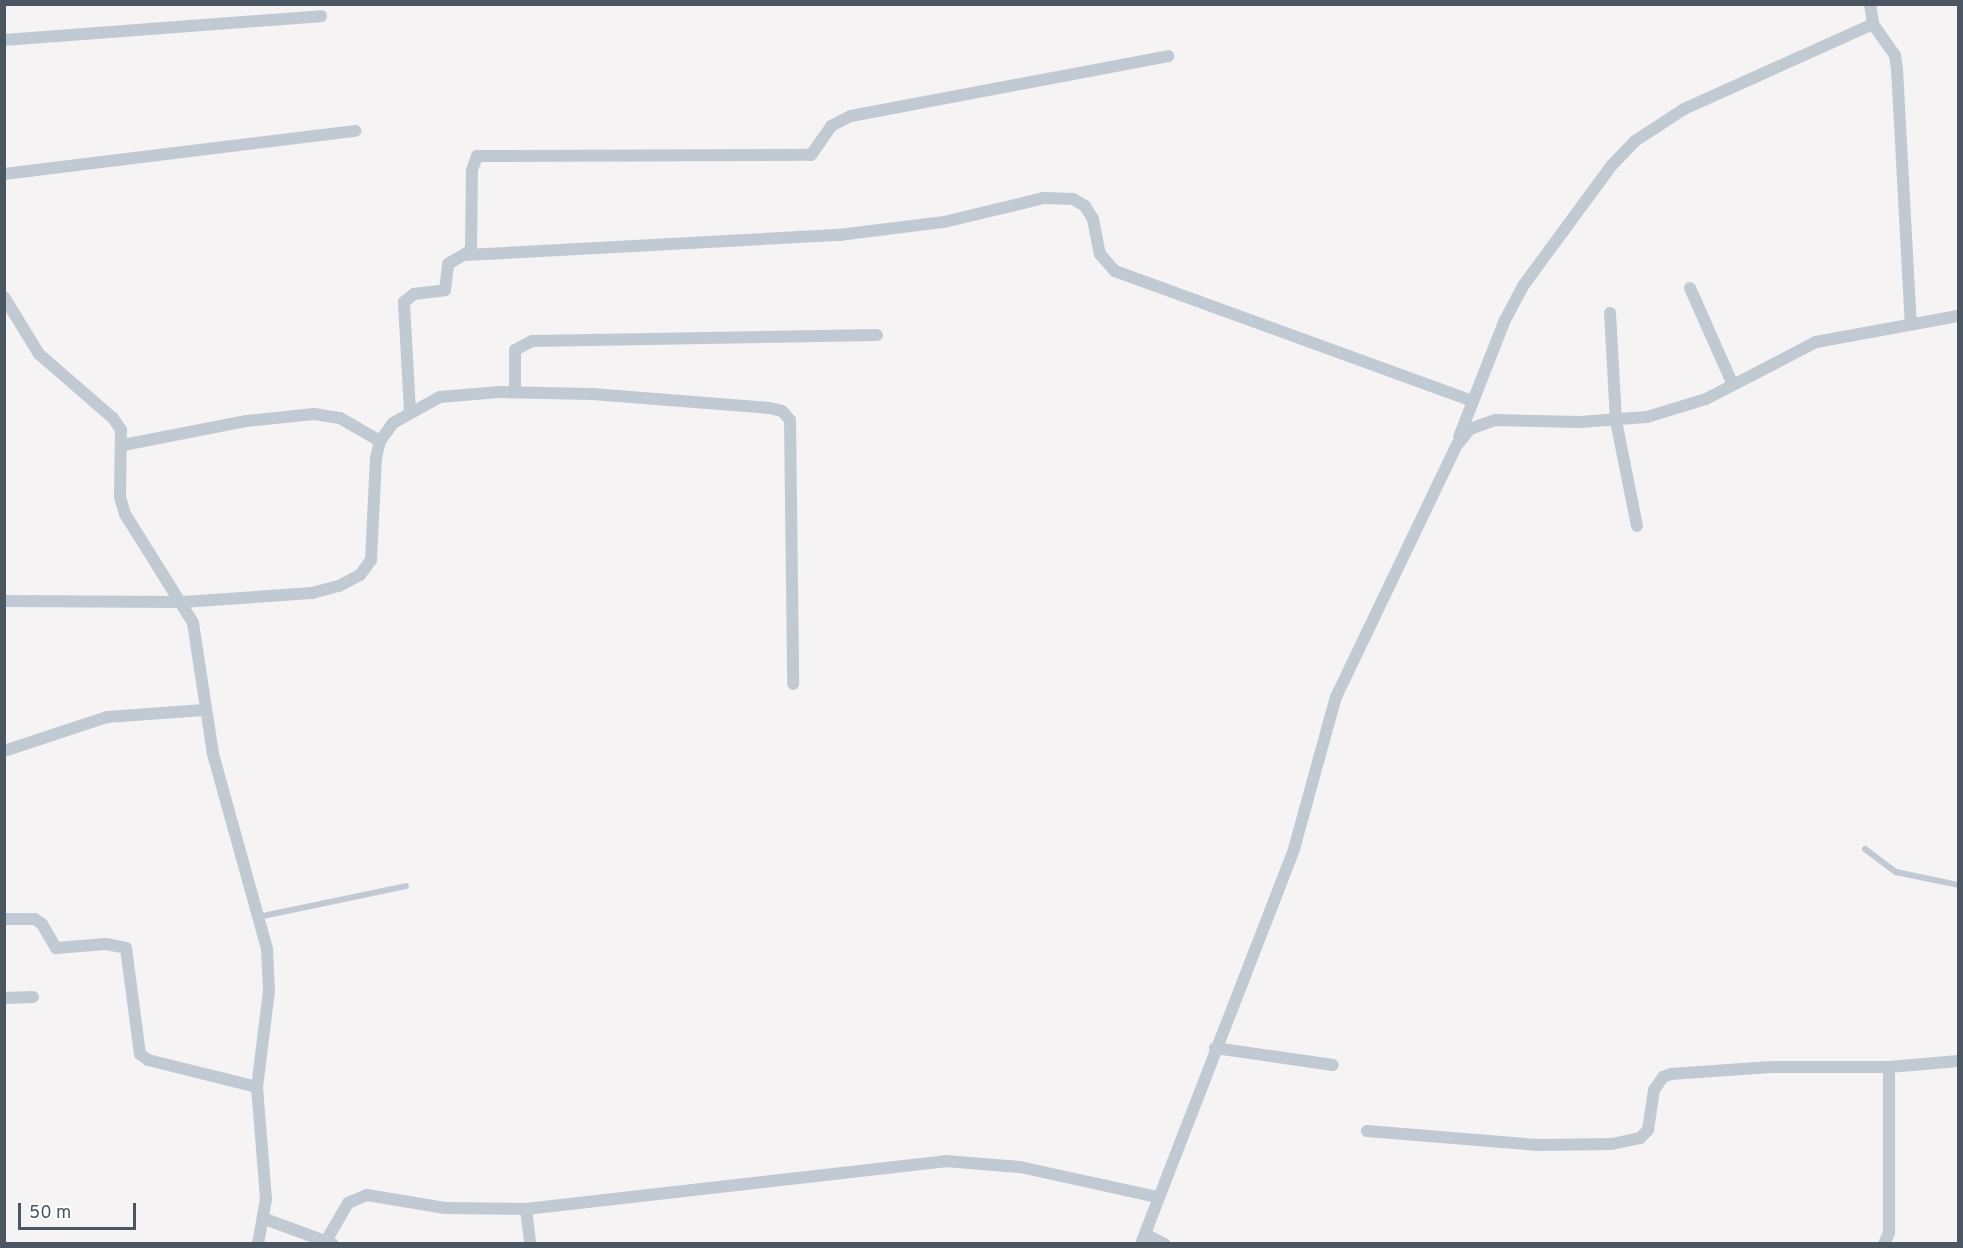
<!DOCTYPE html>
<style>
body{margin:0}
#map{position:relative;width:1963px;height:1248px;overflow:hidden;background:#f5f3f3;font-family:Overpass,sans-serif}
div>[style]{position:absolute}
.lane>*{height:6px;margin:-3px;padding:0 3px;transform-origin:3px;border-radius:3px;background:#c1cad2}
.street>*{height:12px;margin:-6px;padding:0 6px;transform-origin:6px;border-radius:6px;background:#c1cad2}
span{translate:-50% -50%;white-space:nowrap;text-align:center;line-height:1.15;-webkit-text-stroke:4.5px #fff;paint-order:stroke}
.frame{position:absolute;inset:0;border:6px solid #4a5661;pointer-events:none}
.scale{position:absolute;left:18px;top:1203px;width:118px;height:27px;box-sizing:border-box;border:3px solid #4a5661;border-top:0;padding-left:8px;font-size:18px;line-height:21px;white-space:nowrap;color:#4a5661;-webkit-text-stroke:4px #fff;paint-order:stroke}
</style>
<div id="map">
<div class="lane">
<div style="left:1865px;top:849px;width:39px;rotate:37deg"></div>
<div style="left:1896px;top:872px;width:63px;rotate:11.8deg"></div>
<div style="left:258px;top:917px;width:151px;rotate:-11.8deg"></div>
</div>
<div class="street">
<div style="left:1870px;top:4px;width:20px;rotate:81deg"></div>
<div style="left:1873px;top:24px;width:38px;rotate:55deg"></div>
<div style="left:1895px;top:55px;width:14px;rotate:82deg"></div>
<div style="left:1897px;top:69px;width:255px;rotate:86.9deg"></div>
<div style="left:4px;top:40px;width:318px;rotate:-4.3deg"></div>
<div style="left:4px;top:174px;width:354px;rotate:-7deg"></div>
<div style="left:467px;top:255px;width:373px;rotate:-3.1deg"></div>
<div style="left:839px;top:235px;width:106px;rotate:-7.1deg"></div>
<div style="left:944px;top:222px;width:103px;rotate:-13.5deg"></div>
<div style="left:1044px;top:198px;width:29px;rotate:2deg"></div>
<div style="left:1073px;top:199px;width:14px;rotate:30deg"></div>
<div style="left:1085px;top:206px;width:15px;rotate:58deg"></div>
<div style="left:1093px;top:219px;width:36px;rotate:79deg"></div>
<div style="left:1100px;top:254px;width:23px;rotate:49deg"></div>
<div style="left:1115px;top:271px;width:380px;rotate:20deg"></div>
<div style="left:1690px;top:288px;width:106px;rotate:66.1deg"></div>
<div style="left:4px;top:297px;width:67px;rotate:58.4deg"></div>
<div style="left:39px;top:354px;width:98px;rotate:40.9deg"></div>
<div style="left:113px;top:418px;width:14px;rotate:56deg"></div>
<div style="left:121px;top:430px;width:67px;rotate:90.9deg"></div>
<div style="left:120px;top:497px;width:18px;rotate:74deg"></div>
<div style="left:125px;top:514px;width:128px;rotate:58deg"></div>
<div style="left:193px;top:623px;width:133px;rotate:81.3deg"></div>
<div style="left:213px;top:754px;width:202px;rotate:74.5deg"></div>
<div style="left:267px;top:949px;width:42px;rotate:87.3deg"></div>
<div style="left:269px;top:991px;width:97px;rotate:97.1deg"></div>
<div style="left:257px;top:1087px;width:112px;rotate:85.4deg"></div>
<div style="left:266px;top:1199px;width:46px;rotate:100.1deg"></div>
<div style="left:1610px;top:313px;width:108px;rotate:86.8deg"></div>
<div style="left:1616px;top:421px;width:107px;rotate:78.7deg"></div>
<div style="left:515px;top:392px;width:42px;rotate:-90deg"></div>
<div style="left:515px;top:350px;width:19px;rotate:-28deg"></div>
<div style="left:532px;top:341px;width:345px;rotate:-1deg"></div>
<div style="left:410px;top:411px;width:109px;rotate:-93.2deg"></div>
<div style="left:404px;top:302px;width:13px;rotate:-39deg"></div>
<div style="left:414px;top:294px;width:31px;rotate:-7deg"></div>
<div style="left:445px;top:290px;width:26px;rotate:-83deg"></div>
<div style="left:448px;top:264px;width:27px;rotate:-31deg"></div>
<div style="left:471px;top:250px;width:80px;rotate:-89.3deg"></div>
<div style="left:472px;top:170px;width:15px;rotate:-70deg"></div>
<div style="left:477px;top:156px;width:334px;rotate:-0.2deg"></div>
<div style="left:811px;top:155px;width:35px;rotate:-55deg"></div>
<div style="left:831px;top:126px;width:22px;rotate:-27deg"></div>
<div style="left:851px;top:116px;width:323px;rotate:-10.7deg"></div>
<div style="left:1459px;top:437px;width:123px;rotate:-68.6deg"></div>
<div style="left:1504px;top:322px;width:41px;rotate:-62.2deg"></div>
<div style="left:1523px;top:286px;width:150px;rotate:-53.7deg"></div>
<div style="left:1612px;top:165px;width:33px;rotate:-46deg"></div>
<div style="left:1635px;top:141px;width:59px;rotate:-33.1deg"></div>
<div style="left:1684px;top:109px;width:207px;rotate:-24.2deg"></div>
<div style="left:123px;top:445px;width:126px;rotate:-11deg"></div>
<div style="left:247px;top:421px;width:67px;rotate:-6deg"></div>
<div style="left:314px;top:414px;width:26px;rotate:9deg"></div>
<div style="left:340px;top:418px;width:46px;rotate:29.9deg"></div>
<div style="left:4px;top:601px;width:179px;rotate:0.3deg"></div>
<div style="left:183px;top:602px;width:129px;rotate:-4deg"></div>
<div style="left:312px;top:593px;width:28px;rotate:-15deg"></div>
<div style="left:339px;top:586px;width:24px;rotate:-28deg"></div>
<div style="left:360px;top:575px;width:19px;rotate:-54deg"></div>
<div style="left:371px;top:560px;width:102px;rotate:-87.2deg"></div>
<div style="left:376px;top:458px;width:17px;rotate:-77deg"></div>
<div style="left:380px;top:441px;width:22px;rotate:-54deg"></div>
<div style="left:393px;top:423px;width:54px;rotate:-29deg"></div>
<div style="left:440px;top:397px;width:59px;rotate:-4.8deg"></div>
<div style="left:499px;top:392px;width:93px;rotate:1.2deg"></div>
<div style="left:592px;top:394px;width:178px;rotate:4.5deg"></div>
<div style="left:769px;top:408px;width:13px;rotate:13deg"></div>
<div style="left:782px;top:411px;width:12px;rotate:48deg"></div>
<div style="left:790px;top:420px;width:264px;rotate:89.3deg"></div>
<div style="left:4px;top:751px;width:108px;rotate:-18.3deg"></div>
<div style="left:107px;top:717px;width:97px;rotate:-4.1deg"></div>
<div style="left:4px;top:919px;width:31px"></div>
<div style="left:35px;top:919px;width:9px;rotate:36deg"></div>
<div style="left:42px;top:924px;width:28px;rotate:60deg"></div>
<div style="left:56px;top:948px;width:50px;rotate:-4.6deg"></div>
<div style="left:106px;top:944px;width:20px;rotate:11deg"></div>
<div style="left:126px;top:948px;width:107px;rotate:82.5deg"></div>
<div style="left:140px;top:1054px;width:10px;rotate:37deg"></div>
<div style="left:148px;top:1060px;width:112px;rotate:13.9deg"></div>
<div style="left:4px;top:998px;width:29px;rotate:-2deg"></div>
<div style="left:1215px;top:1048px;width:119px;rotate:8.2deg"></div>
<div style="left:1367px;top:1131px;width:172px;rotate:4.7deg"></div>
<div style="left:1538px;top:1145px;width:74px;rotate:-0.8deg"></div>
<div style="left:1612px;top:1144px;width:29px;rotate:-12deg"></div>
<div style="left:1640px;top:1138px;width:11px;rotate:-45deg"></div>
<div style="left:1648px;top:1130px;width:40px;rotate:-81.5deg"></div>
<div style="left:1654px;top:1090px;width:16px;rotate:-55deg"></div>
<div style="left:1663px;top:1077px;width:9px;rotate:-21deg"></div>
<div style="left:1671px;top:1074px;width:100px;rotate:-4deg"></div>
<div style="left:1771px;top:1067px;width:118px"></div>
<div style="left:1889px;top:1067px;width:69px;rotate:-5deg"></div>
<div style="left:526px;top:1209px;width:35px;rotate:83deg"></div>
<div style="left:265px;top:1219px;width:72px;rotate:20.2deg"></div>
<div style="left:1145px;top:1234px;width:22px;rotate:27deg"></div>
<div style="left:326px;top:1241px;width:44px;rotate:-59.9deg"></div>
<div style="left:348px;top:1203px;width:21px;rotate:-23deg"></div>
<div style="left:367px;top:1195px;width:79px;rotate:9.5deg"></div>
<div style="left:445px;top:1208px;width:81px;rotate:0.7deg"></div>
<div style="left:526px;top:1209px;width:422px;rotate:-6.5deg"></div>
<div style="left:945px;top:1161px;width:75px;rotate:4.6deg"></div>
<div style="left:1020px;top:1167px;width:141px;rotate:12.3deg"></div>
<div style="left:1141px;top:1244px;width:424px;rotate:-68.8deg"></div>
<div style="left:1294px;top:849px;width:158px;rotate:-74.6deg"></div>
<div style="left:1336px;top:697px;width:280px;rotate:-64.4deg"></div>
<div style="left:1457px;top:445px;width:21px;rotate:-51deg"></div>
<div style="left:1470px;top:429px;width:27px;rotate:-20deg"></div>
<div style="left:1495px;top:420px;width:85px;rotate:1.3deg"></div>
<div style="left:1580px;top:422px;width:67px;rotate:-4.3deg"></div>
<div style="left:1647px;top:417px;width:62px;rotate:-17deg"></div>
<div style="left:1706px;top:399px;width:124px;rotate:-27.4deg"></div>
<div style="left:1816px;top:342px;width:144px;rotate:-10.4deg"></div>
<div style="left:1884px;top:1244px;width:12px;rotate:-66deg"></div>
<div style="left:1889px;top:1233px;width:166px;rotate:-90deg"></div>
</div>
<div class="frame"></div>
<div class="scale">50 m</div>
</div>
